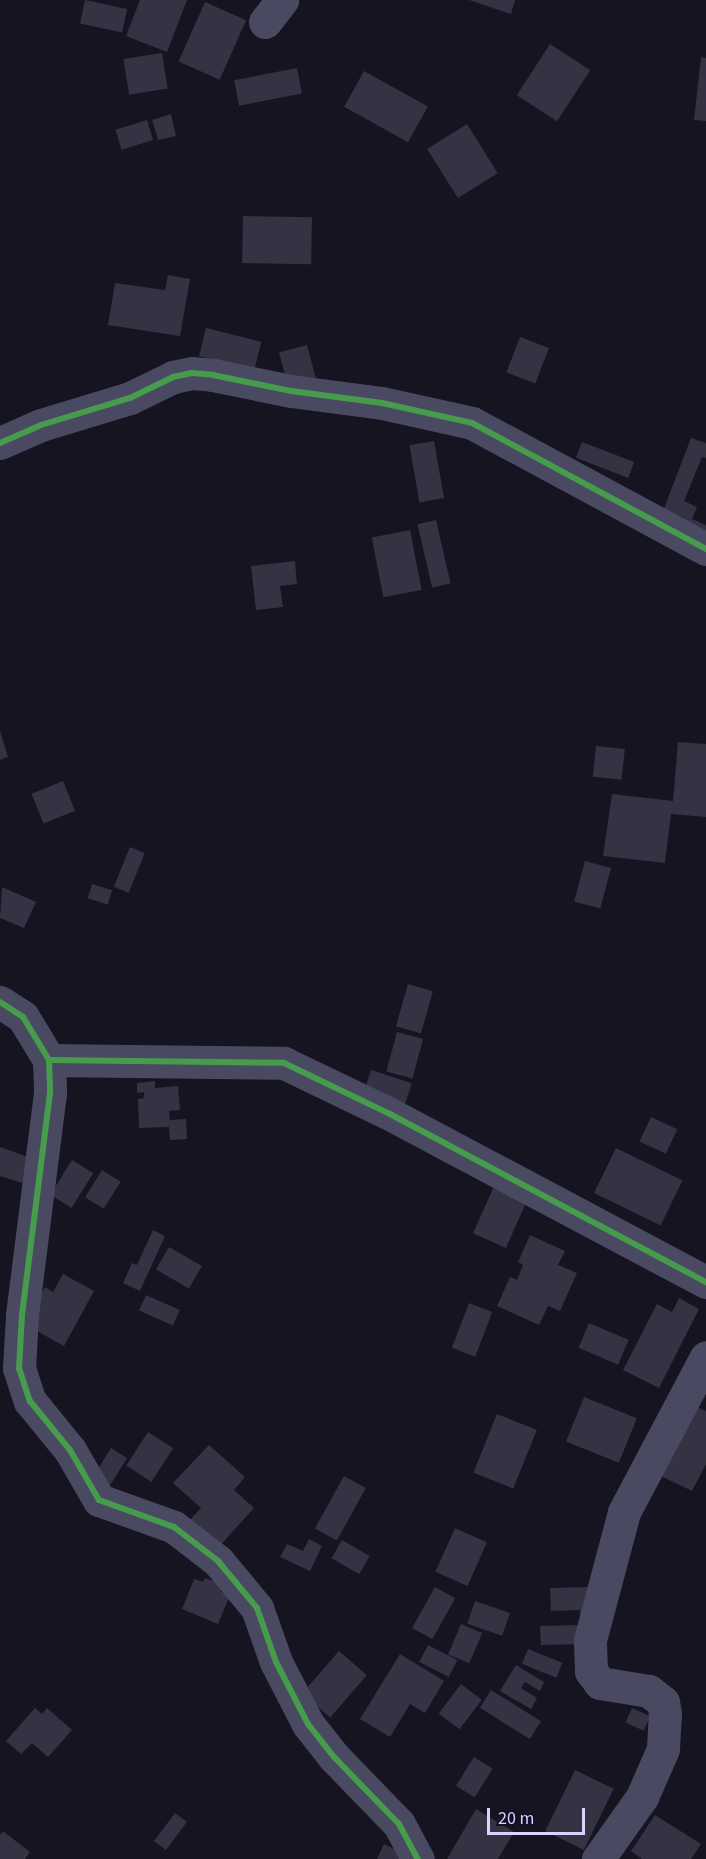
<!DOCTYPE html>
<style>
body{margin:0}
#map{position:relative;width:706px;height:1859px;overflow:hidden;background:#161421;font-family:"Source Sans 3",sans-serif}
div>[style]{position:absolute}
.building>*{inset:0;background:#343243;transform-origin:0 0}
.minor>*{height:33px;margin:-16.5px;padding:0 16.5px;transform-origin:16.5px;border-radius:16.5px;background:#4a4962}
.cycleway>*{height:6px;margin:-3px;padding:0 3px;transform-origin:3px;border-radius:3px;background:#469c4c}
span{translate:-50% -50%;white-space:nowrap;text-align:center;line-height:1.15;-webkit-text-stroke:4.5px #130f26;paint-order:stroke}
.scale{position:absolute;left:487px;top:1808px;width:98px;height:27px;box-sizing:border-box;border:3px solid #d9d4ff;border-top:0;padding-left:8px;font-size:18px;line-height:21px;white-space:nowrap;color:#d9d4ff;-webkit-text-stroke:4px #130f26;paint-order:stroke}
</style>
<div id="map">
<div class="building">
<div style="left:85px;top:0;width:43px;height:24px;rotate:12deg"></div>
<div style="clip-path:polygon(140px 0,187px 0,167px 52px,126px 36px)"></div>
<div style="clip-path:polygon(469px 0,515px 0,511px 14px)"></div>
<div style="left:205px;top:2px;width:45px;height:65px;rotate:24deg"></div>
<div style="left:550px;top:44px;width:48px;height:61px;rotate:33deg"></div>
<div style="left:162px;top:53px;width:36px;height:39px;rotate:81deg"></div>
<div style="clip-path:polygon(701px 57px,706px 58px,706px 121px,694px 120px)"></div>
<div style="left:297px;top:68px;width:26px;height:64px;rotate:79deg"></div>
<div style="left:364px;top:71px;width:73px;height:41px;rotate:29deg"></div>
<div style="clip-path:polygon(171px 114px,176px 136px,158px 140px,152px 120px)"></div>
<div style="left:147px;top:120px;width:21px;height:33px;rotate:73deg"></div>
<div style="left:467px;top:124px;width:58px;height:47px;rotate:58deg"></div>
<div style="left:243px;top:216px;width:69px;height:47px;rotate:1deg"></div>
<div style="clip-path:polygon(168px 275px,190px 279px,180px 336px,108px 325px,115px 283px,165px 290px)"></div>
<div style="left:206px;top:328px;width:57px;height:29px;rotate:14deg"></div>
<div style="left:520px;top:337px;width:31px;height:38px;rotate:21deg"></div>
<div style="left:307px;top:345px;width:35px;height:29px;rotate:75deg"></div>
<div style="clip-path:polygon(691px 438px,706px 443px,706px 458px,702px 457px,684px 501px,697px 507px,692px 519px,706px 525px,706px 542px,658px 524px)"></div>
<div style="left:434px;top:441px;width:58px;height:25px;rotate:80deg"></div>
<div style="left:582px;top:442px;width:56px;height:17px;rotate:21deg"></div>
<div style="left:436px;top:520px;width:65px;height:19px;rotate:77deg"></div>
<div style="left:410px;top:530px;width:61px;height:39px;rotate:79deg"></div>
<div style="clip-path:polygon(295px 561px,297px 584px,280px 586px,283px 607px,256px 610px,251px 566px)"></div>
<div style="clip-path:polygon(0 731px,8px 757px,0 760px)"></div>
<div style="clip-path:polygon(678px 742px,706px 744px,706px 817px,671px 814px,665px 863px,603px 856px,612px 794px,673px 801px)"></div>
<div style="left:596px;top:746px;width:29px;height:31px;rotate:6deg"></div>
<div style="left:63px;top:781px;width:32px;height:34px;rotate:68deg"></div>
<div style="left:130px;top:847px;width:16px;height:43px;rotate:22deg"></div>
<div style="left:585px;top:861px;width:27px;height:42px;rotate:15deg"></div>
<div style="left:92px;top:884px;width:21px;height:15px;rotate:17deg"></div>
<div style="clip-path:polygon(2px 887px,36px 902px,24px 928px,0 918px)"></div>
<div style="left:408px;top:984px;width:26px;height:44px;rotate:16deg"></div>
<div style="left:397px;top:1032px;width:27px;height:41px;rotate:15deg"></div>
<div style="left:371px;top:1070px;width:43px;height:22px;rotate:18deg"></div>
<div style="clip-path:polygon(155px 1081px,155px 1088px,178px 1086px,180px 1110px,169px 1111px,170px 1120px,186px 1119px,187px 1139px,170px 1140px,169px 1127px,139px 1128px,138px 1099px,144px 1098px,144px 1092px,137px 1093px,137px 1083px)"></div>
<div style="left:651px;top:1117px;width:29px;height:27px;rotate:25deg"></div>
<div style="clip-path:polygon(0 1147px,31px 1158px,22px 1183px,0 1176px)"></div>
<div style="left:616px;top:1148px;width:74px;height:50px;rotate:26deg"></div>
<div style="left:72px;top:1160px;width:25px;height:41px;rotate:32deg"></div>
<div style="left:102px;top:1170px;width:22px;height:32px;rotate:32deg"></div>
<div style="left:495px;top:1184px;width:36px;height:54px;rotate:24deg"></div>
<div style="clip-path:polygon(153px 1230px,165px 1236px,140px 1291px,123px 1283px,132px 1263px,137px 1265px)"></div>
<div style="clip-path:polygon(530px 1235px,565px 1251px,558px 1265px,577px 1273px,560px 1311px,548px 1306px,539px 1325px,497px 1306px,510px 1277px,517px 1280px,523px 1265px,518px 1262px)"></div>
<div style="left:169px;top:1247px;width:38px;height:26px;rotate:30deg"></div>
<div style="clip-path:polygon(63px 1274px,94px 1291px,64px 1346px,24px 1324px,45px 1287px,53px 1292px)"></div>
<div style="left:146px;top:1295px;width:37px;height:17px;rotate:24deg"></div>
<div style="clip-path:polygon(679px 1298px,699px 1309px,659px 1388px,623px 1370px,657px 1304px,672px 1312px)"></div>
<div style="left:469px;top:1303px;width:25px;height:48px;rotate:21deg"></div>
<div style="left:589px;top:1323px;width:43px;height:27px;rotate:23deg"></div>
<div style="left:584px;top:1397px;width:57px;height:48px;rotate:22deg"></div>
<div style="clip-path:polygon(696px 1407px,706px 1411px,706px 1464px,692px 1491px,661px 1476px)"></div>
<div style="left:497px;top:1414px;width:43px;height:63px;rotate:22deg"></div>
<div style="left:148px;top:1432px;width:30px;height:40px;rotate:33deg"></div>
<div style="clip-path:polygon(209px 1445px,245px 1477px,234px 1490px,254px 1508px,217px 1549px,188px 1522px,201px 1508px,173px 1483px)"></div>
<div style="left:111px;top:1448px;width:19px;height:37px;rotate:32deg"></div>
<div style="left:344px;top:1476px;width:25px;height:60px;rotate:29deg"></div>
<div style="left:455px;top:1528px;width:35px;height:48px;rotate:24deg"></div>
<div style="clip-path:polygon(309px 1539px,322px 1546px,310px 1571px,280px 1557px,287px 1544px,303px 1551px)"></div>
<div style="left:342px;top:1540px;width:32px;height:21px;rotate:30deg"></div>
<div style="clip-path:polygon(205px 1578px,223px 1585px,220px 1591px,230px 1595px,218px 1624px,182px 1609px,194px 1579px,203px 1582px)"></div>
<div style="left:435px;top:1587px;width:23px;height:47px;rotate:29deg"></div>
<div style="clip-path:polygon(588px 1587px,590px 1644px,541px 1645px,540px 1626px,581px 1625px,580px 1610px,551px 1611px,550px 1588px)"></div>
<div style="left:475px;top:1601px;width:37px;height:24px;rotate:19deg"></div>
<div style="left:461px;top:1624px;width:23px;height:33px;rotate:23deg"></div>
<div style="left:428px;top:1645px;width:33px;height:19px;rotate:27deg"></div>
<div style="left:528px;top:1649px;width:37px;height:16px;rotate:22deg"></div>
<div style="left:339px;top:1651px;width:37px;height:56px;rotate:41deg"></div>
<div style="clip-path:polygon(400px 1654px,444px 1681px,425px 1713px,410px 1704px,390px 1737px,360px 1719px)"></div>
<div style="clip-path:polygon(516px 1665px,544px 1682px,540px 1691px,525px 1682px,521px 1688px,537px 1698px,531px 1709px,500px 1691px)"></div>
<div style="left:461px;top:1684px;width:26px;height:37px;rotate:37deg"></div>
<div style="left:491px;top:1690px;width:59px;height:21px;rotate:32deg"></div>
<div style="clip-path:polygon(35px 1708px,42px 1714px,47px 1708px,72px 1730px,48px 1757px,32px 1743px,21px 1754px,6px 1741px)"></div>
<div style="left:632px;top:1708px;width:20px;height:16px;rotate:24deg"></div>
<div style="left:474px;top:1757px;width:22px;height:34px;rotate:32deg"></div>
<div style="left:575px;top:1770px;width:43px;height:68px;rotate:26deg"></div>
<div style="clip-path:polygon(476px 1809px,514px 1832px,498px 1859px,447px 1859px)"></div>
<div style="left:175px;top:1813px;width:15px;height:35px;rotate:37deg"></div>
<div style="clip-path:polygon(655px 1815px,701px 1844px,691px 1859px,642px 1859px,631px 1851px)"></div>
<div style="clip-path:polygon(3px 1831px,30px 1852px,25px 1859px,0 1859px,0 1835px)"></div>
<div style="clip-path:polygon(384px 1844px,414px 1859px,377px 1859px)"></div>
</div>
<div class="minor">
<div style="left:265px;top:22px;width:28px;rotate:-52deg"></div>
<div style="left:0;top:443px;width:45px;rotate:-23.7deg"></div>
<div style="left:41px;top:425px;width:93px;rotate:-16.9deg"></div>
<div style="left:130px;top:398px;width:48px;rotate:-26deg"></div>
<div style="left:173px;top:377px;width:19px;rotate:-12deg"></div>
<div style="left:192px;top:373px;width:21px;rotate:5deg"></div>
<div style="left:213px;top:375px;width:80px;rotate:11.6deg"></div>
<div style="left:291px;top:391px;width:92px;rotate:7.5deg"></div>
<div style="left:382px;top:403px;width:92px;rotate:12.5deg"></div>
<div style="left:472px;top:423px;width:266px;rotate:28.3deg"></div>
<div style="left:0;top:1002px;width:27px;rotate:33deg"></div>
<div style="left:23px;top:1017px;width:50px;rotate:58.8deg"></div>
<div style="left:49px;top:1060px;width:33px;rotate:88deg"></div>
<div style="left:50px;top:1093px;width:224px;rotate:97.2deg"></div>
<div style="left:22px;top:1315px;width:53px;rotate:93.2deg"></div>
<div style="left:19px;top:1368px;width:35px;rotate:72deg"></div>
<div style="left:30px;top:1401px;width:63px;rotate:50.8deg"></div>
<div style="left:70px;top:1450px;width:58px;rotate:59.9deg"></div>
<div style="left:99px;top:1500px;width:80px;rotate:19.8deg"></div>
<div style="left:174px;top:1527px;width:56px;rotate:37.7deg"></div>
<div style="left:218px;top:1561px;width:61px;rotate:50.3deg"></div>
<div style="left:257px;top:1608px;width:57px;rotate:70.6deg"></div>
<div style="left:276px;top:1662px;width:70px;rotate:62.7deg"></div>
<div style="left:308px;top:1724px;width:42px;rotate:51.8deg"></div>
<div style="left:334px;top:1757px;width:93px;rotate:45.9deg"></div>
<div style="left:399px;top:1824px;width:40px;rotate:62deg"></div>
<div style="left:49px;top:1060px;width:235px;rotate:0.7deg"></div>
<div style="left:284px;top:1063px;width:115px;rotate:25.7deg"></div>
<div style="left:388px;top:1113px;width:360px;rotate:28deg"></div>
<div style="left:598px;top:1859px;width:76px;rotate:-54.6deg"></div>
<div style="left:642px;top:1797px;width:52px;rotate:-66.4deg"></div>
<div style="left:663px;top:1749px;width:35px;rotate:-87deg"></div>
<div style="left:665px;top:1714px;width:12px;rotate:-99deg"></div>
<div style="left:663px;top:1702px;width:18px;rotate:-142deg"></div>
<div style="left:649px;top:1691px;width:50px;rotate:-170.7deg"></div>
<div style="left:600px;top:1683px;width:15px;rotate:-127deg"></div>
<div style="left:591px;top:1671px;width:31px;rotate:-92deg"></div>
<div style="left:590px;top:1640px;width:132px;rotate:-75.1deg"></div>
<div style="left:624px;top:1512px;width:175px;rotate:-62.1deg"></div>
</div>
<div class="cycleway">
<div style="left:0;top:443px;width:45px;rotate:-23.7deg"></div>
<div style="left:41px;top:425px;width:93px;rotate:-16.9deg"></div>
<div style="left:130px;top:398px;width:48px;rotate:-26deg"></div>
<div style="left:173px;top:377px;width:19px;rotate:-12deg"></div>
<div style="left:192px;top:373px;width:21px;rotate:5deg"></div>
<div style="left:213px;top:375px;width:80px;rotate:11.6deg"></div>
<div style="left:291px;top:391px;width:92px;rotate:7.5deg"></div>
<div style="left:382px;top:403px;width:92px;rotate:12.5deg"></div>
<div style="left:472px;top:423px;width:266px;rotate:28.3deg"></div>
<div style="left:0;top:1002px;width:27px;rotate:33deg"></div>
<div style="left:23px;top:1017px;width:50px;rotate:58.8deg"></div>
<div style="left:49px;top:1060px;width:33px;rotate:88deg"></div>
<div style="left:50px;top:1093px;width:224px;rotate:97.2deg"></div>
<div style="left:22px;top:1315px;width:53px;rotate:93.2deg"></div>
<div style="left:19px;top:1368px;width:35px;rotate:72deg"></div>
<div style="left:30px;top:1401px;width:63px;rotate:50.8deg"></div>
<div style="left:70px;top:1450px;width:58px;rotate:59.9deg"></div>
<div style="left:99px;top:1500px;width:80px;rotate:19.8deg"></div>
<div style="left:174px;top:1527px;width:56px;rotate:37.7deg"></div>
<div style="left:218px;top:1561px;width:61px;rotate:50.3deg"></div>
<div style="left:257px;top:1608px;width:57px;rotate:70.6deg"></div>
<div style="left:276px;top:1662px;width:70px;rotate:62.7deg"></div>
<div style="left:308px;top:1724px;width:42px;rotate:51.8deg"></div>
<div style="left:334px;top:1757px;width:93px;rotate:45.9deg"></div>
<div style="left:399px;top:1824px;width:40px;rotate:62deg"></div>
<div style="left:49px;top:1060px;width:235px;rotate:0.7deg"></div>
<div style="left:284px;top:1063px;width:115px;rotate:25.7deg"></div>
<div style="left:388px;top:1113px;width:360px;rotate:28deg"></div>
</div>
<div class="scale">20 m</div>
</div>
